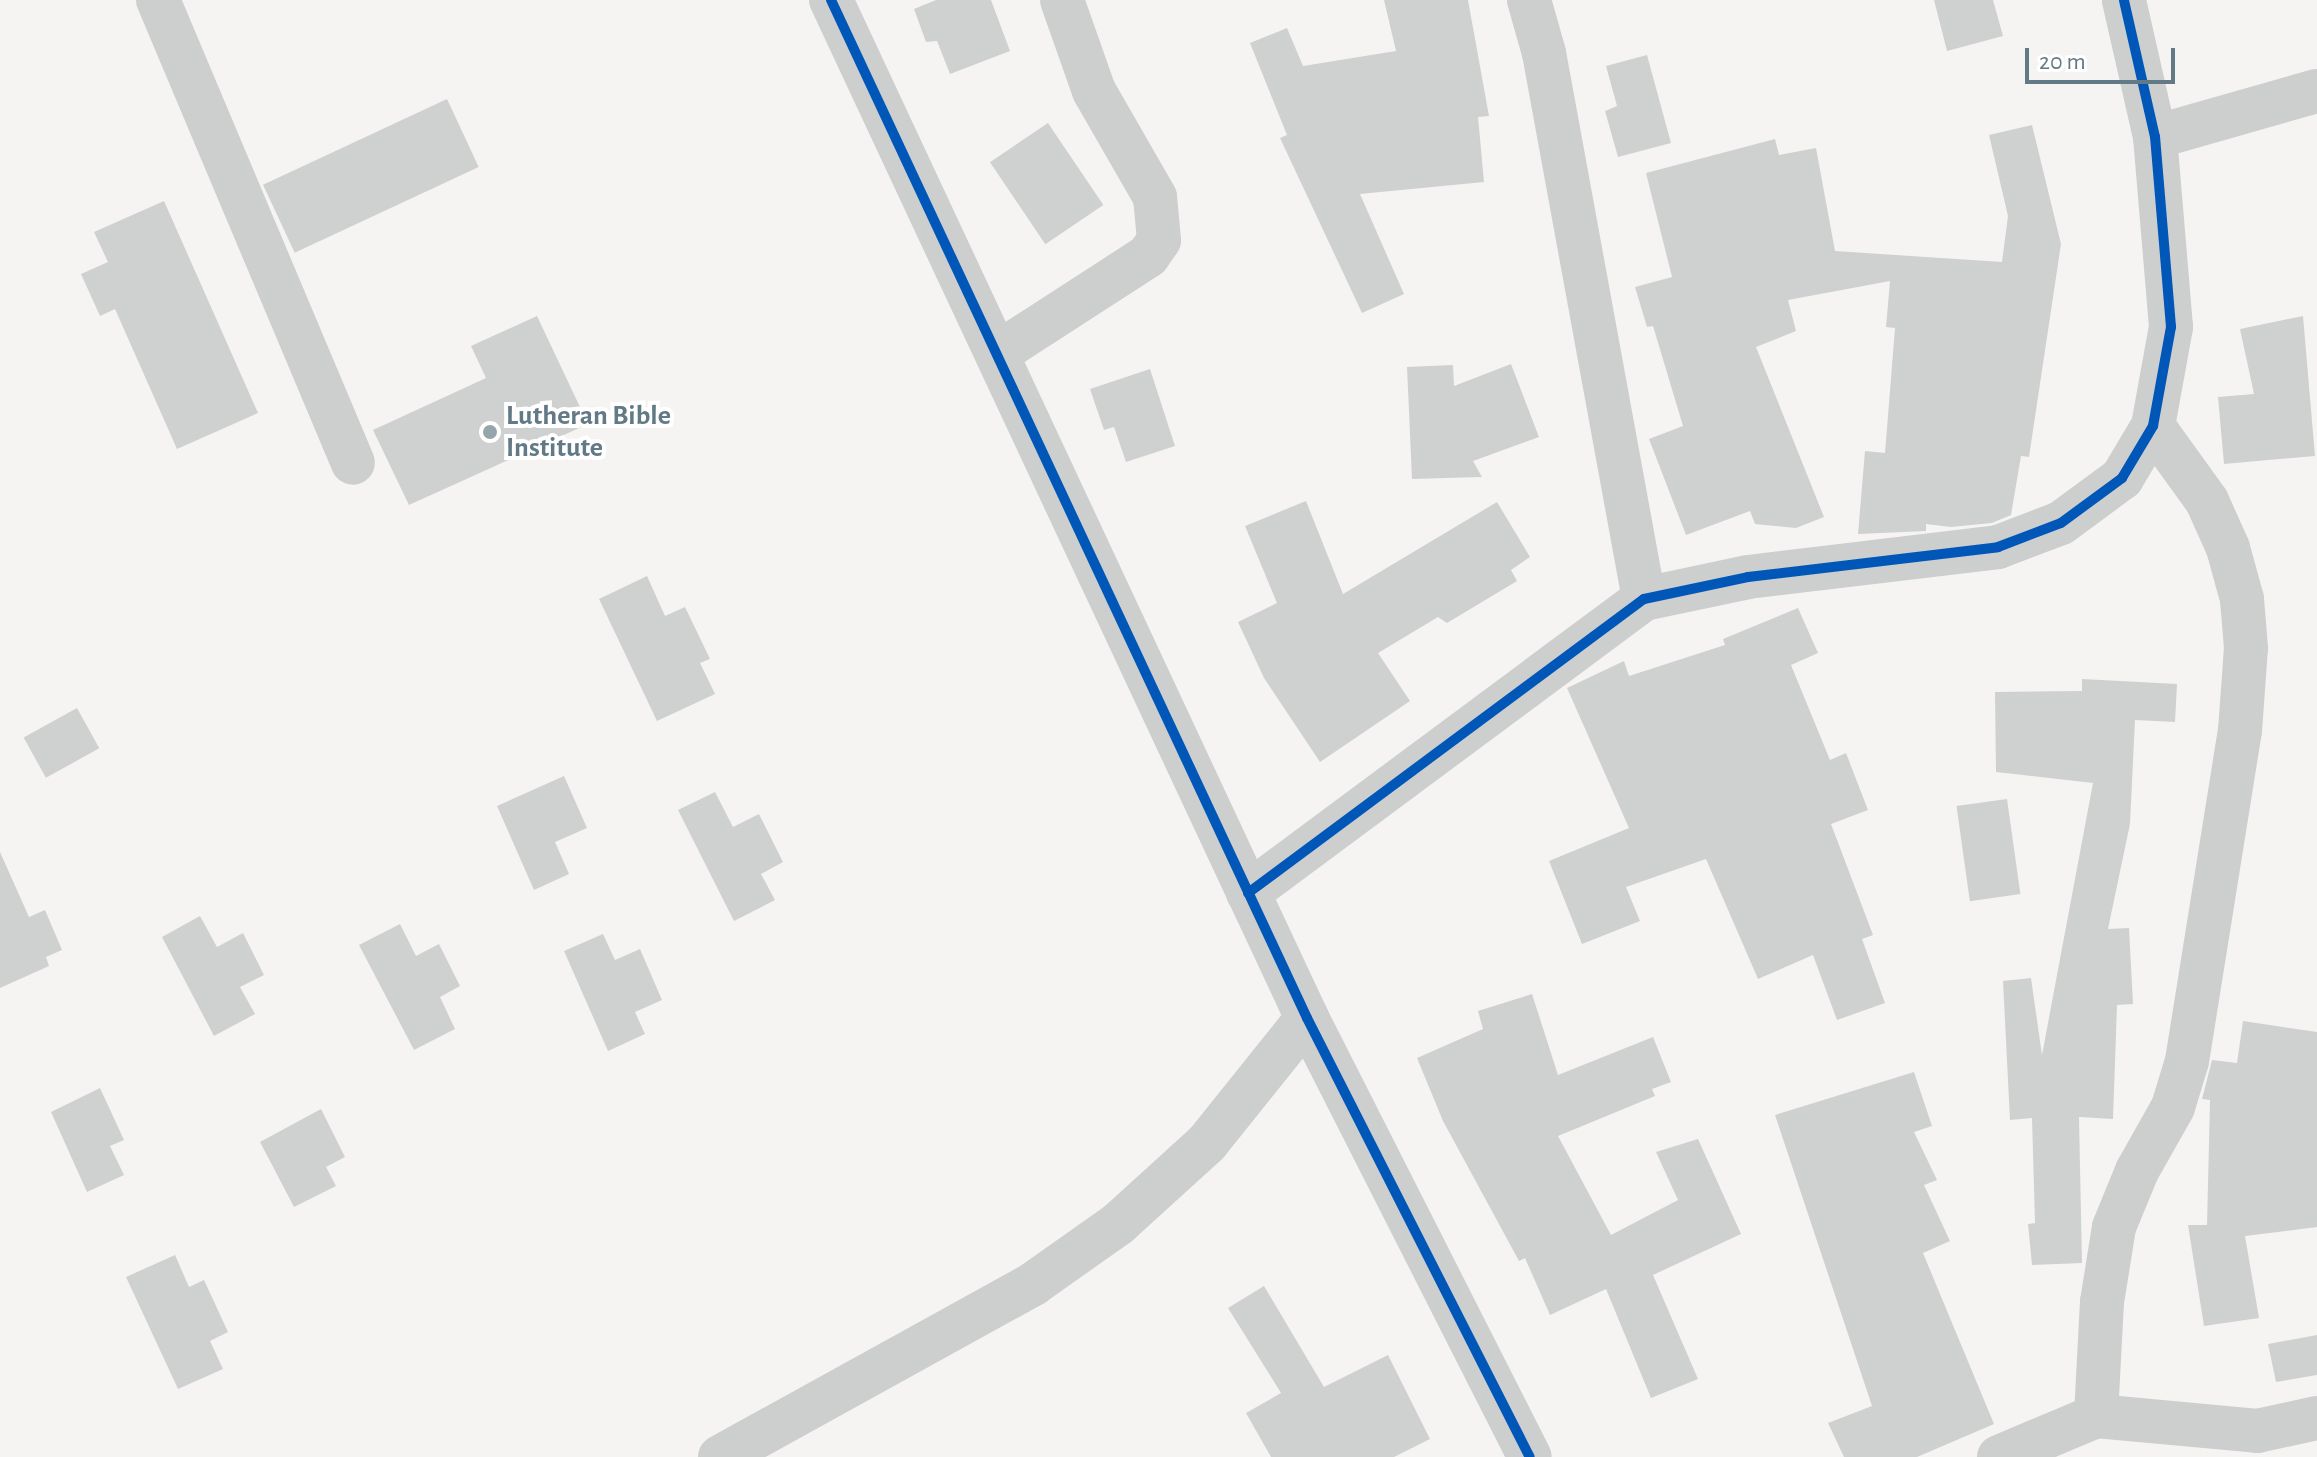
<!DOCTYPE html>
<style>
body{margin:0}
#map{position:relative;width:2317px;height:1457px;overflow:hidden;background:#f5f4f2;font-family:"Alegreya Sans",sans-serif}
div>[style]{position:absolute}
.building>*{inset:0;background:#cfd1d0;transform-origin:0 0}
.minor>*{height:44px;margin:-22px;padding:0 22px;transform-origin:22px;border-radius:22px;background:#cdcece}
.cycleway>*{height:10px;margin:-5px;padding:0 5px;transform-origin:5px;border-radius:5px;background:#0057b8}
.dots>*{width:22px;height:22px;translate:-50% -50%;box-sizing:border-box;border:4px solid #fff;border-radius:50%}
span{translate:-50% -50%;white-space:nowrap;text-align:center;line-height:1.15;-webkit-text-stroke:8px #fff;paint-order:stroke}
.poi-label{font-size:28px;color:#627a86;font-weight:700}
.left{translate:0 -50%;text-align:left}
.scale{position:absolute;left:2025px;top:48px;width:150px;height:36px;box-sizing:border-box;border:4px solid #627a86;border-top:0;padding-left:10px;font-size:24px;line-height:28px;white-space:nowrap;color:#627a86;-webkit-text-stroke:6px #fff;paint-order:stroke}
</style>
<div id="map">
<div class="building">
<div style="clip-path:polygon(936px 0,991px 0,1010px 51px,950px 74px,937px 41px,926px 42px,914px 9px)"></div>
<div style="clip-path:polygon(1384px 0,1468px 0,1489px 116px,1478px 117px,1484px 182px,1360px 194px,1404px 294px,1362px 313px,1280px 138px,1287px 135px,1250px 43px,1287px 28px,1303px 66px,1396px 51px)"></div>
<div style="clip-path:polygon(1934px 0,1993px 0,2003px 36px,1947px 51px)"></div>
<div style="clip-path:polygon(1647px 55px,1671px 143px,1618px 157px,1605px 111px,1617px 106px,1606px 66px)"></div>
<div style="left:447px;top:99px;width:75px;height:203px;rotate:65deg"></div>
<div style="left:1048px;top:123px;width:99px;height:70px;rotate:56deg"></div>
<div style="clip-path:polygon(2032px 125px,2061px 244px,2029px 457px,2021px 456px,2011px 515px,1992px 523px,1951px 527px,1926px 524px,1926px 531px,1858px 534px,1865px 451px,1885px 453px,1895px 328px,1886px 327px,1890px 281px,1788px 300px,1796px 331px,1756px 347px,1824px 517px,1796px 528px,1755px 524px,1750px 511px,1686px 535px,1649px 439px,1683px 426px,1653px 326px,1647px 327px,1635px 287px,1672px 277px,1646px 173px,1775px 139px,1779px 155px,1816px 148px,1835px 251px,2002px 262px,2008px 216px,1989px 135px)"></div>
<div style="clip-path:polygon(164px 201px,258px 413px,177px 449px,115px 309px,100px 316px,81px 274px,108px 262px,94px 232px)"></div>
<div style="clip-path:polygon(537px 316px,588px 424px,409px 505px,373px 430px,486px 378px,471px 346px)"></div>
<div style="clip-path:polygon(2303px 316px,2315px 456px,2224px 464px,2218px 397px,2254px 394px,2240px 329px)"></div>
<div style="clip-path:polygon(1511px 364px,1539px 437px,1473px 461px,1482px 477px,1412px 479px,1407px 367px,1453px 365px,1454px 386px)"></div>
<div style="clip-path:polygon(1150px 369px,1175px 446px,1126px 462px,1114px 427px,1104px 430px,1090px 389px)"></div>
<div style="clip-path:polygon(1306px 501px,1343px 594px,1497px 502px,1530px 557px,1511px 570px,1517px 581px,1447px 623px,1438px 617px,1378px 653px,1410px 701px,1320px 762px,1264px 678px,1238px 622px,1277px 603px,1245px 526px)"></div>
<div style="clip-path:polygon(647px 576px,665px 616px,685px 607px,710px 659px,700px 663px,715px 694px,657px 721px,599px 599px)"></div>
<div style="clip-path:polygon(1798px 608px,1818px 653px,1791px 665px,1830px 760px,1846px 753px,1868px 810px,1831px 824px,1873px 935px,1862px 939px,1885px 1003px,1837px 1020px,1813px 955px,1758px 979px,1706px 859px,1626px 887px,1640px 921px,1582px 944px,1549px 861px,1629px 828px,1567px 688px,1624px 661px,1629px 676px,1725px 645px,1723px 639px)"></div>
<div style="clip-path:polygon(2082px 679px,2177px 684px,2175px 722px,2135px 720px,2130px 824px,2108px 929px,2129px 928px,2133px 1004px,2117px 1005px,2113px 1119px,2079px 1117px,2082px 1263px,2032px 1265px,2028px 1224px,2035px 1223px,2032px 1118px,2010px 1120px,2003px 981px,2031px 978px,2042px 1055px,2093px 783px,1996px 772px,1995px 692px,2082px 691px)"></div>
<div style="left:77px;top:708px;width:46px;height:61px;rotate:61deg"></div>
<div style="clip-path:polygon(564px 776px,587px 828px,555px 842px,569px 874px,534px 890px,497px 806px)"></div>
<div style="clip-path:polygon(715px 792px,733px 827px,759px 814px,783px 862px,761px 874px,775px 900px,734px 921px,678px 810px)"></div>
<div style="left:2007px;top:799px;width:96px;height:51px;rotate:82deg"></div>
<div style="clip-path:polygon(0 852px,29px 917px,45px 910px,62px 950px,46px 957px,49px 966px,0 988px)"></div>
<div style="clip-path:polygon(200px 916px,217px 947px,243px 933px,264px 975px,240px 987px,255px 1014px,214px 1036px,162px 937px)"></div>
<div style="clip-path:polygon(400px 924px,416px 956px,439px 944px,460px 986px,440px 997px,455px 1029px,414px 1050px,359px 945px)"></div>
<div style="clip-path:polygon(603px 934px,615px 960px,640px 949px,662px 1000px,635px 1012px,645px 1034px,608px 1051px,564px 951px)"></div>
<div style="clip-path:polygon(1532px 994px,1558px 1075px,1653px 1037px,1671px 1082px,1652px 1089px,1655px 1096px,1558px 1136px,1611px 1235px,1678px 1200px,1656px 1152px,1698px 1139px,1741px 1234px,1653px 1275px,1698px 1379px,1651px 1398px,1606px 1289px,1550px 1315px,1525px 1258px,1519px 1261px,1443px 1121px,1417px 1058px,1483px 1029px,1478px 1011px)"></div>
<div style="clip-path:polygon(2243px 1021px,2317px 1032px,2317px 1227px,2245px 1236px,2259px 1318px,2204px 1326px,2188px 1225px,2207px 1225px,2210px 1100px,2202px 1099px,2212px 1060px,2237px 1063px)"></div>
<div style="clip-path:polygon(1914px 1072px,1932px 1126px,1914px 1132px,1937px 1180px,1924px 1185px,1950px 1241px,1923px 1253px,1994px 1424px,1917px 1457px,1844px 1457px,1828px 1423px,1872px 1406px,1775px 1115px)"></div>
<div style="clip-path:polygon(100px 1088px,124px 1140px,110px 1146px,124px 1175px,87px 1192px,51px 1112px)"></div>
<div style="clip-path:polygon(321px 1109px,345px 1157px,326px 1167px,336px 1186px,294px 1207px,260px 1142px)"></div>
<div style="clip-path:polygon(175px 1255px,189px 1287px,204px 1280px,228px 1332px,210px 1341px,223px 1369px,178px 1389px,126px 1277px)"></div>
<div style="clip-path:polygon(1264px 1286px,1324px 1387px,1388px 1355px,1430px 1439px,1394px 1457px,1271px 1457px,1246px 1413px,1281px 1393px,1228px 1308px)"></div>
<div style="clip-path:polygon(2317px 1335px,2317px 1375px,2276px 1382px,2268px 1344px)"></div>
</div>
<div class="minor">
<div style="left:158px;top:0;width:502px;rotate:67.16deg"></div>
<div style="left:831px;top:0;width:1124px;rotate:64.94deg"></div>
<div style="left:1307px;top:1018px;width:492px;rotate:63.1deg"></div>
<div style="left:1529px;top:0;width:55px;rotate:74.2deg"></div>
<div style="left:1544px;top:53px;width:555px;rotate:79.62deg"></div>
<div style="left:2155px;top:137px;width:168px;rotate:-15.9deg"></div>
<div style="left:998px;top:353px;width:179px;rotate:-32.9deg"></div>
<div style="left:1148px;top:256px;width:19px;rotate:-55deg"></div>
<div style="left:1159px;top:240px;width:43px;rotate:-95.3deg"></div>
<div style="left:1155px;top:197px;width:122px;rotate:-119.9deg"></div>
<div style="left:1094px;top:91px;width:96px;rotate:-109.4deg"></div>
<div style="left:1248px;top:893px;width:493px;rotate:-36.6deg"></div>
<div style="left:1644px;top:599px;width:106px;rotate:-11.9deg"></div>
<div style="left:1748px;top:577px;width:252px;rotate:-6.8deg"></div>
<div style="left:1998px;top:547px;width:67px;rotate:-20.9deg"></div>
<div style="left:2061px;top:523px;width:76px;rotate:-36.4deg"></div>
<div style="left:2122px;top:478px;width:61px;rotate:-59.2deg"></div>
<div style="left:2153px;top:426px;width:101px;rotate:-79.7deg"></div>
<div style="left:2171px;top:327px;width:191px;rotate:-94.8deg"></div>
<div style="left:2155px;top:137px;width:140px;rotate:-102.8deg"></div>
<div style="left:2096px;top:1416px;width:114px;rotate:-87deg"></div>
<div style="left:2102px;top:1302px;width:76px;rotate:-80.9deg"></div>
<div style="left:2114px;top:1227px;width:61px;rotate:-67.7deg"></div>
<div style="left:2137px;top:1171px;width:73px;rotate:-60.6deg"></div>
<div style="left:2173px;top:1107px;width:48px;rotate:-73.1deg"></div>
<div style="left:2187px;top:1061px;width:334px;rotate:-80.9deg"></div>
<div style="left:2240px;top:731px;width:83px;rotate:-85.9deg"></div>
<div style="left:2246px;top:648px;width:49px;rotate:-94.7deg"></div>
<div style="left:2242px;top:599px;width:53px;rotate:-105.4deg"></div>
<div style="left:2228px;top:548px;width:51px;rotate:-114.1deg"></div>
<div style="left:2207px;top:501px;width:92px;rotate:-125.8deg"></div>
<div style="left:720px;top:1457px;width:358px;rotate:-28.9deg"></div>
<div style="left:1033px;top:1284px;width:104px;rotate:-35.2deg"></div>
<div style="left:1118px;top:1224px;width:120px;rotate:-42.3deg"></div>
<div style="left:1207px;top:1143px;width:160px;rotate:-51.3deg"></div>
<div style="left:1999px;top:1457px;width:105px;rotate:-22.9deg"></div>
<div style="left:2096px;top:1416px;width:162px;rotate:5.3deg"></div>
<div style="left:2257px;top:1431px;width:61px;rotate:-12.2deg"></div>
</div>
<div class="cycleway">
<div style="left:831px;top:0;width:1124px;rotate:64.94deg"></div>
<div style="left:1307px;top:1018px;width:492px;rotate:63.1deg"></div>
<div style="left:1248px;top:893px;width:493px;rotate:-36.6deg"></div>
<div style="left:1644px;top:599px;width:106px;rotate:-11.9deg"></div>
<div style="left:1748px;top:577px;width:252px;rotate:-6.8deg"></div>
<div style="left:1998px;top:547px;width:67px;rotate:-20.9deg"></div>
<div style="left:2061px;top:523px;width:76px;rotate:-36.4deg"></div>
<div style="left:2122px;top:478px;width:61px;rotate:-59.2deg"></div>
<div style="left:2153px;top:426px;width:101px;rotate:-79.7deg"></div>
<div style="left:2171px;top:327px;width:191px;rotate:-94.8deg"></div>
<div style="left:2155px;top:137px;width:140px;rotate:-102.8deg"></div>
</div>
<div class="dots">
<div style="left:490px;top:432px;background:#95a5ac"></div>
</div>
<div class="poi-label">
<span class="left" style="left:506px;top:432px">Lutheran Bible<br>Institute</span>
</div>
<div class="scale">20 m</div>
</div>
